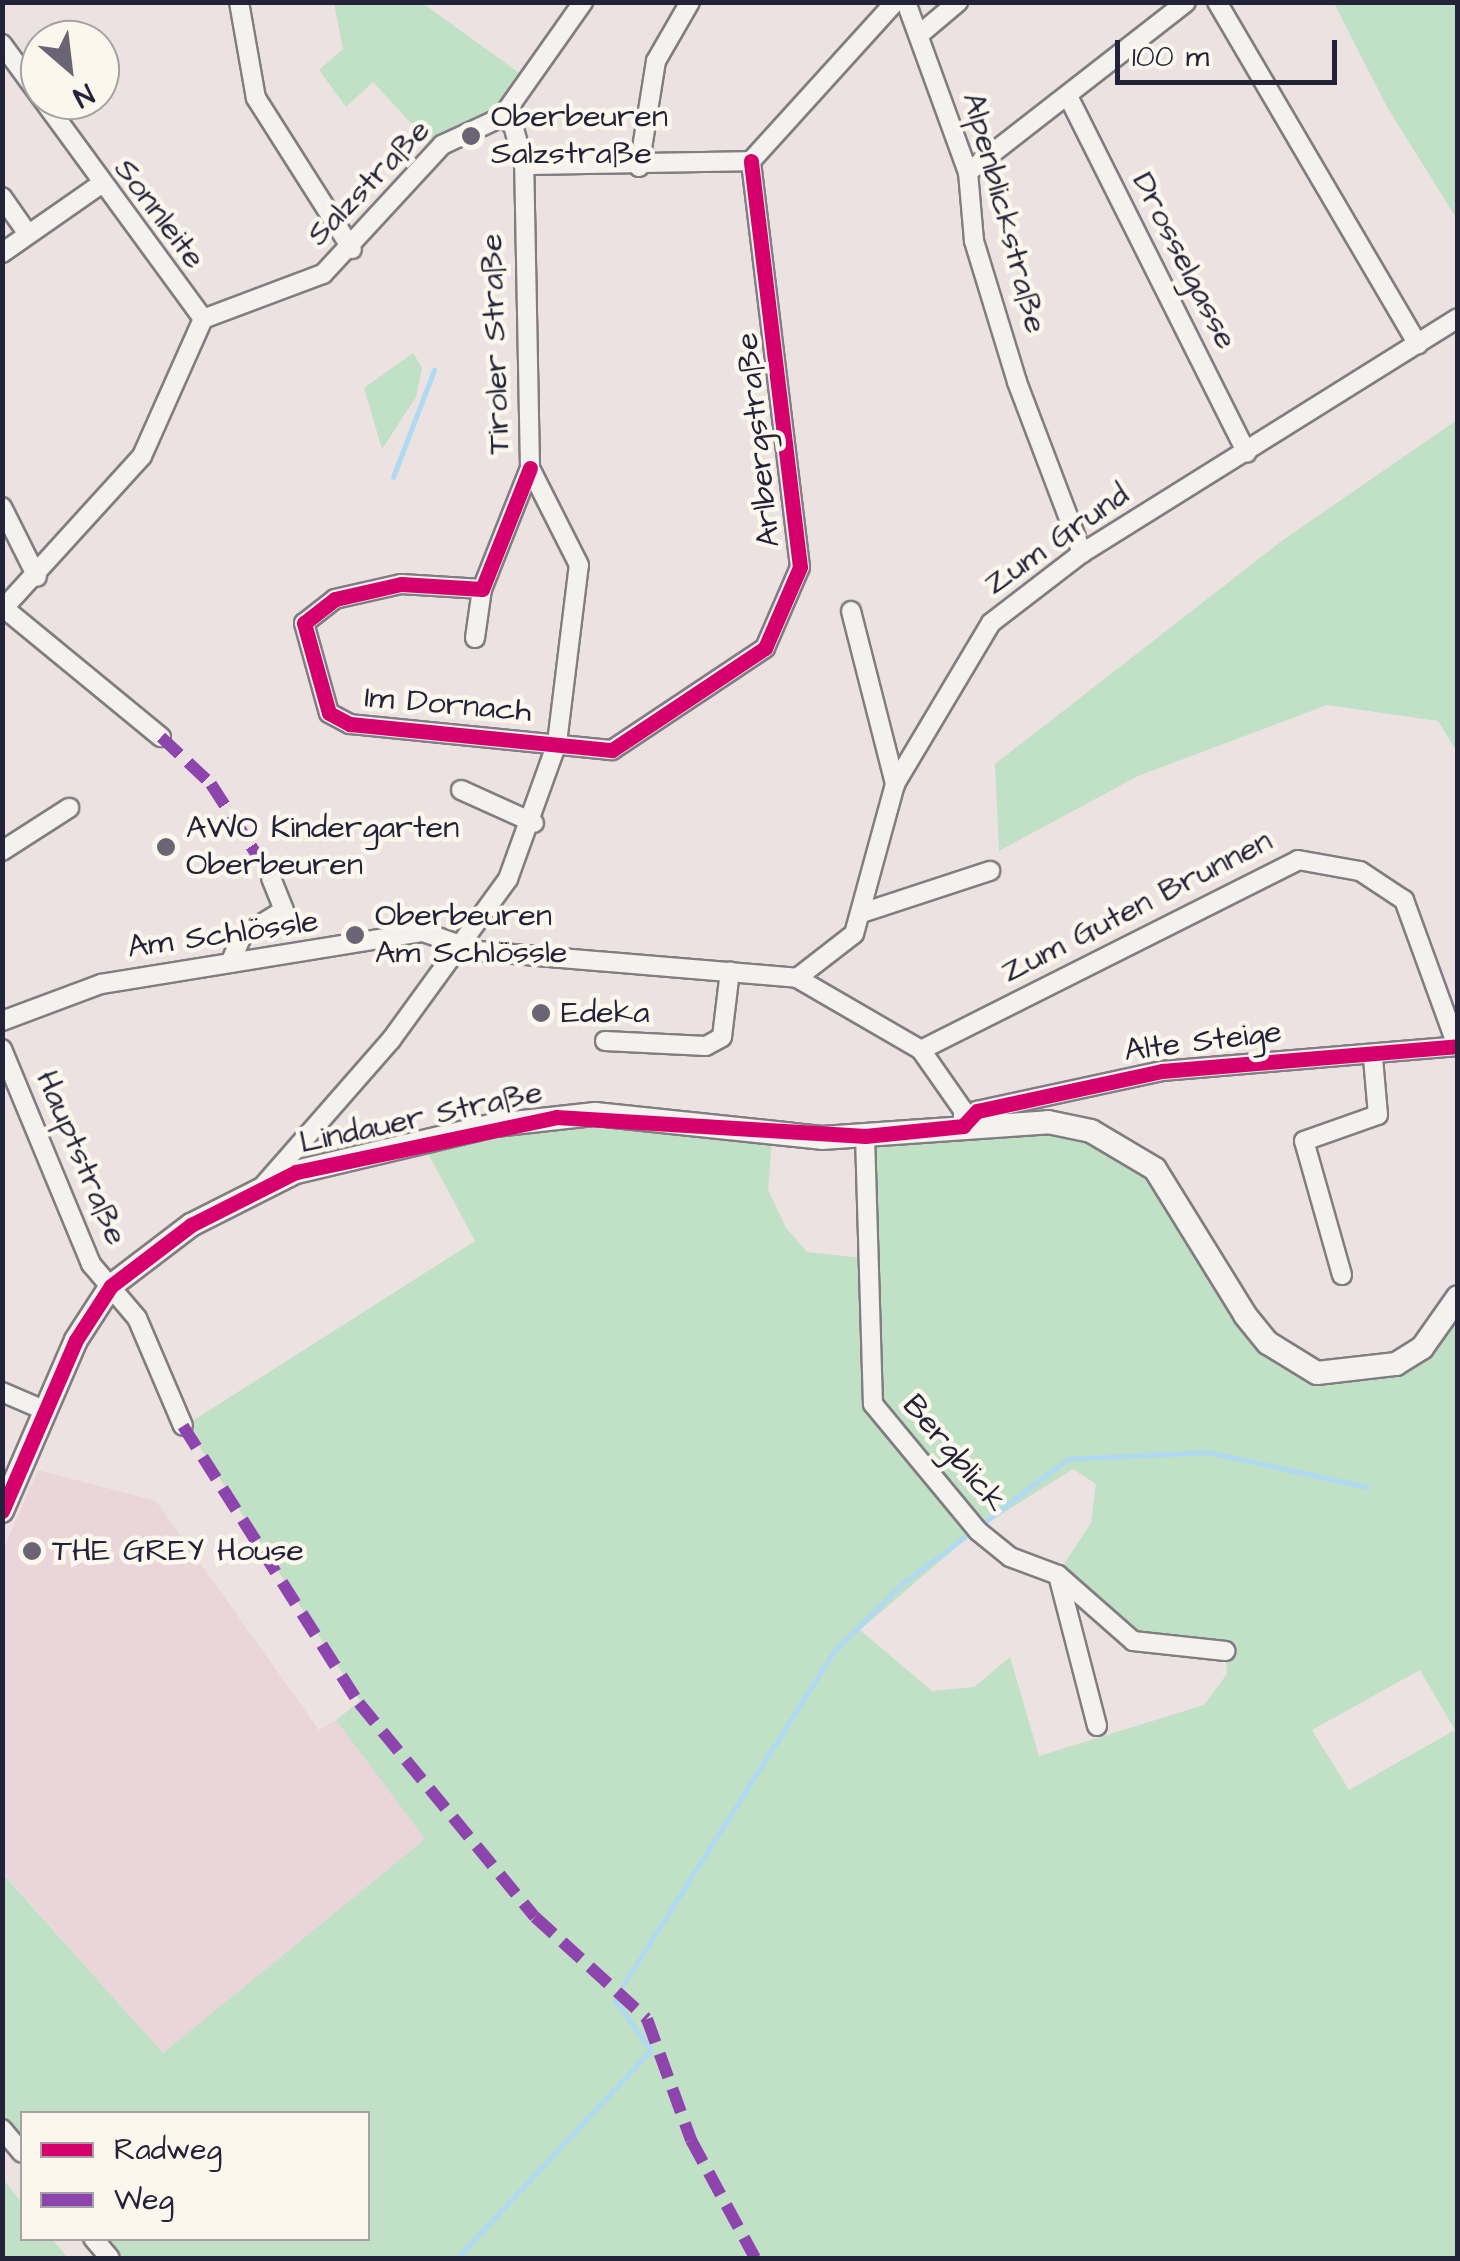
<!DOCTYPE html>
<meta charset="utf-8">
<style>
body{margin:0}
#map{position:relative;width:1460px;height:2261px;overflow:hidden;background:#ece2e2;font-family:"Architects Daughter",sans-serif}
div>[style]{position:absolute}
.built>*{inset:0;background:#ead6da}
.green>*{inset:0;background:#c0e1c5}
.stream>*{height:5px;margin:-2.5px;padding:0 2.5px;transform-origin:2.5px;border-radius:2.5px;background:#b0daf1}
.roads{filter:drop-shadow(2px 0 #817d82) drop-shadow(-2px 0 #817d82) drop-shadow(0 2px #817d82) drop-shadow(0 -2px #817d82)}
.minor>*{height:18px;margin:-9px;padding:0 9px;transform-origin:9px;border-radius:9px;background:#f4f2ef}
.major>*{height:22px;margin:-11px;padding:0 11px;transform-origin:11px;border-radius:11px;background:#f4f2ef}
.quiet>*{height:12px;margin-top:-6px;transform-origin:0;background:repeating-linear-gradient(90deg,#8e44ad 0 25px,transparent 0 37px)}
.cycleway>*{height:15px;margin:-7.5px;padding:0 7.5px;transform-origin:7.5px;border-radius:7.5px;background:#d6006c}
.dots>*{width:28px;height:28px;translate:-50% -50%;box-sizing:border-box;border:5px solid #fbf7ec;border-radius:50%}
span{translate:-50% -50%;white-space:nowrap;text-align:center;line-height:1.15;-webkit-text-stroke:9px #fbf7ec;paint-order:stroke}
.poi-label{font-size:32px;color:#22223b}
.left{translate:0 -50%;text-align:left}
.street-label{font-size:32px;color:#22223b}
.frame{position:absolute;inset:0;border:5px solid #22223b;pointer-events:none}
.legend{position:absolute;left:20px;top:2111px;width:350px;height:130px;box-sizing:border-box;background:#fbf7ec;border:2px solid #a4a2a5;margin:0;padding:12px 18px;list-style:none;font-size:30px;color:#22223b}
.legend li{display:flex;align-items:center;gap:20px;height:50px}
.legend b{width:50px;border:2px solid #a4a2a5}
.north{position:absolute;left:20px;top:20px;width:100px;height:100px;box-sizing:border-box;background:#fbf7ec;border:2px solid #a4a2a5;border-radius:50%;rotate:152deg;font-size:28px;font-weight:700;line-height:40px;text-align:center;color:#22223b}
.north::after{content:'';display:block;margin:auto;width:35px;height:45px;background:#696575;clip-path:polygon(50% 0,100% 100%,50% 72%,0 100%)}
.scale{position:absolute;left:1115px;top:40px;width:222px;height:45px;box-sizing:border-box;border:5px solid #22223b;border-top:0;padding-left:12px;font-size:30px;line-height:35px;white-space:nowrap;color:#22223b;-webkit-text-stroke:8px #fbf7ec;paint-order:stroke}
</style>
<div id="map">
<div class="built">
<div style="clip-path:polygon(38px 1470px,156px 1501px,319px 1730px,336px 1720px,425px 1839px,163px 2053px,3px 1873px,3px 1550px)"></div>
</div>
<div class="green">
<div style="clip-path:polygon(421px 2px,525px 77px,499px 115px,433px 147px,373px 82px,346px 107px,319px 70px,343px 49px,334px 3px)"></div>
<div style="clip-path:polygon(1334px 3px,1457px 3px,1457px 219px,1387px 107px)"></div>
<div style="clip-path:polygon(413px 353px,422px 368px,416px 397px,382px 449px,364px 388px)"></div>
<div style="clip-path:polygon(1457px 420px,1457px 752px,1438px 721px,1327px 705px,1138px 776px,999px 851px,995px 764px,1283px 540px)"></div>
<div style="clip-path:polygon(evenodd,596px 1120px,772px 1142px,768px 1190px,786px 1228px,807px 1252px,863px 1258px,864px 1385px,871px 1405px,975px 1531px,860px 1630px,932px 1691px,974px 1687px,1010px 1657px,1039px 1756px,1204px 1705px,1227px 1674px,1225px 1649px,1133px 1639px,1058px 1573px,1091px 1523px,1096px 1484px,1073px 1469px,978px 1529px,876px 1403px,868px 1142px,1046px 1128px,1118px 1150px,1151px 1173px,1264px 1347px,1315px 1378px,1345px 1383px,1399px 1370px,1457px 1314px,1457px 2258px,119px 2258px,102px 2239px,368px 2238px,368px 2114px,22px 2114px,22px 2142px,3px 2119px,2px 1873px,163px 2053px,425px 1839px,336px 1720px,360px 1701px,186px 1425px,475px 1241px,423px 1144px,596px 1120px,1420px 1670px,1455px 1730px,1349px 1790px,1312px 1730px,1420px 1670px)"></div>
<div style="clip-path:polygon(3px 2179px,22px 2203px,22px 2238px,52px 2239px,68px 2258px,3px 2258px)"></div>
</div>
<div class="stream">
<div style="left:393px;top:477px;width:115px;rotate:-69deg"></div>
<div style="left:623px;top:1985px;width:396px;rotate:-57.7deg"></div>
<div style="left:835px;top:1650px;width:94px;rotate:-44.6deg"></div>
<div style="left:902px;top:1584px;width:208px;rotate:-37deg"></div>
<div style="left:1068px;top:1459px;width:139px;rotate:-2.9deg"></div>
<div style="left:1207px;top:1452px;width:164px;rotate:12.3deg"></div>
<div style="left:457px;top:2258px;width:284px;rotate:-47deg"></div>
<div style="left:651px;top:2050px;width:61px;rotate:-126.3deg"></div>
</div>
<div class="roads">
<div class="minor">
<div style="left:239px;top:2px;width:97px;rotate:80deg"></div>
<div style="left:256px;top:98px;width:179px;rotate:57.6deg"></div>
<div style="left:906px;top:2px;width:181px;rotate:70deg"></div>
<div style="left:968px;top:172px;width:69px;rotate:85deg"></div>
<div style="left:974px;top:241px;width:147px;rotate:73deg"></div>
<div style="left:1017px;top:382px;width:183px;rotate:69.2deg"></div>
<div style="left:1217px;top:2px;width:397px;rotate:59.6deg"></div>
<div style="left:920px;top:34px;width:50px;rotate:-40.1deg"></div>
<div style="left:2px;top:44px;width:341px;rotate:53.8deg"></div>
<div style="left:1068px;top:96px;width:399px;rotate:63.4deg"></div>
<div style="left:524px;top:165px;width:227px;rotate:-1deg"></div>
<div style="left:751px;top:161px;width:215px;rotate:-47.8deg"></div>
<div style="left:639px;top:167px;width:107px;rotate:-80.9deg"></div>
<div style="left:656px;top:61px;width:68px;rotate:-60deg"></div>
<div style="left:968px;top:172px;width:276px;rotate:-37.9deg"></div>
<div style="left:2px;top:197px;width:45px;rotate:54.9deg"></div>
<div style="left:2px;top:253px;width:117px;rotate:-34.9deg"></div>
<div style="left:530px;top:468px;width:130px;rotate:111.6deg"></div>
<div style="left:482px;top:589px;width:81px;rotate:-176.5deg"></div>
<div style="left:401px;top:584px;width:68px;rotate:167.2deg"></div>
<div style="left:335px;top:599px;width:39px;rotate:142deg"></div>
<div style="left:304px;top:623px;width:93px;rotate:74.5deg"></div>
<div style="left:329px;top:713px;width:24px;rotate:28deg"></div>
<div style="left:350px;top:724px;width:263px;rotate:5.7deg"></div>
<div style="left:612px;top:750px;width:184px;rotate:-33.7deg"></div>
<div style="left:765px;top:648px;width:88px;rotate:-66.6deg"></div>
<div style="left:800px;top:567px;width:409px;rotate:-96.9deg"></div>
<div style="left:2px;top:507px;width:78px;rotate:63.4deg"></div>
<div style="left:5px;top:609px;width:202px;rotate:39.4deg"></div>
<div style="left:2px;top:610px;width:208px;rotate:-47.7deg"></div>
<div style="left:142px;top:456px;width:150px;rotate:-66deg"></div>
<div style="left:203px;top:319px;width:128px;rotate:-20.6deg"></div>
<div style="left:323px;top:274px;width:176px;rotate:-47.3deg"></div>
<div style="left:442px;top:145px;width:66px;rotate:-25deg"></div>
<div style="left:502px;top:117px;width:141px;rotate:-54.8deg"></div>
<div style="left:851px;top:611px;width:179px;rotate:75.7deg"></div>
<div style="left:475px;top:638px;width:49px;rotate:-81.9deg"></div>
<div style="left:461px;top:790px;width:80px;rotate:24.3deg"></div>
<div style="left:2px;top:851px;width:80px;rotate:-32.7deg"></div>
<div style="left:862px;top:913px;width:135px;rotate:-18.2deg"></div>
<div style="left:230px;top:963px;width:30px;rotate:-66deg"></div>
<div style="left:242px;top:936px;width:49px;rotate:-31.8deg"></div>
<div style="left:284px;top:910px;width:35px;rotate:-112deg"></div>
<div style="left:797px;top:978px;width:72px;rotate:-37.7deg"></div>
<div style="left:854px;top:934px;width:156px;rotate:-74.7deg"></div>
<div style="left:895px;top:784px;width:187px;rotate:-59.2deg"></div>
<div style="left:991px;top:623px;width:115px;rotate:-37.6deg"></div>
<div style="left:1082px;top:553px;width:443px;rotate:-32deg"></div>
<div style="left:2px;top:1021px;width:106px;rotate:-20.5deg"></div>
<div style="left:101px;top:984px;width:326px;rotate:-9.2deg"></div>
<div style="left:423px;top:932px;width:58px;rotate:19.1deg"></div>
<div style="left:478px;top:951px;width:320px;rotate:4.8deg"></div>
<div style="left:797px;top:978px;width:143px;rotate:30.1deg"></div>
<div style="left:921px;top:1050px;width:73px;rotate:55deg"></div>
<div style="left:963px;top:1110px;width:16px;rotate:90deg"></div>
<div style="left:605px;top:1041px;width:101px;rotate:2.8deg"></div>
<div style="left:706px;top:1046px;width:18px;rotate:-29deg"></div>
<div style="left:722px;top:1037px;width:66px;rotate:-83.1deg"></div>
<div style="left:2px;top:1049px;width:233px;rotate:67.5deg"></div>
<div style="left:91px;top:1264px;width:71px;rotate:49.6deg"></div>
<div style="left:137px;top:1318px;width:117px;rotate:66.9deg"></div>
<div style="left:921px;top:1050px;width:422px;rotate:-26.7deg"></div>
<div style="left:1298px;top:860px;width:63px;rotate:10.1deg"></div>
<div style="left:1360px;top:871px;width:53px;rotate:33.4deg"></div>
<div style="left:1404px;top:900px;width:155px;rotate:70deg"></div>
<div style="left:963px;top:1126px;width:21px;rotate:-47deg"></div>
<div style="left:977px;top:1111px;width:189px;rotate:-12.2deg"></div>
<div style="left:1162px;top:1071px;width:297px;rotate:-4.8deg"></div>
<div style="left:865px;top:1136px;width:268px;rotate:88.3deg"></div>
<div style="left:873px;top:1404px;width:165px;rotate:50.4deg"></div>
<div style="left:978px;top:1531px;width:41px;rotate:39.1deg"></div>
<div style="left:1010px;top:1557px;width:51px;rotate:20.6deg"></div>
<div style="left:1058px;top:1575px;width:100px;rotate:41.3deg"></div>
<div style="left:1133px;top:1641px;width:93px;rotate:6.2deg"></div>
<div style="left:264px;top:1185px;width:193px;rotate:-48.8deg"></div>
<div style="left:391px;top:1040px;width:199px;rotate:-54deg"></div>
<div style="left:508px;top:879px;width:145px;rotate:-70.2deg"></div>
<div style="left:557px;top:743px;width:179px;rotate:-83deg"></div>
<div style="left:579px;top:565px;width:109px;rotate:-116.8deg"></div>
<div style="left:530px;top:468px;width:303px;rotate:-91.1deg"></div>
<div style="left:524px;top:165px;width:41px;rotate:-105.4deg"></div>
<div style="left:513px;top:125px;width:14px;rotate:-144deg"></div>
<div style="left:1342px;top:1275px;width:139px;rotate:-105.8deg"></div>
<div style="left:1304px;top:1141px;width:78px;rotate:-19.4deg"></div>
<div style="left:1378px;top:1115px;width:57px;rotate:-95deg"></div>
<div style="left:2px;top:1392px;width:48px;rotate:23.4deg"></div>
<div style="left:1058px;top:1575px;width:156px;rotate:75.5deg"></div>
<div style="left:2px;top:2129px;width:31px;rotate:50deg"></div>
<div style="left:93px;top:2238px;width:26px;rotate:50deg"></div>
</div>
<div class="major">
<div style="left:2px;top:1511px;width:186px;rotate:-66.6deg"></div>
<div style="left:76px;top:1340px;width:64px;rotate:-57.1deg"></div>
<div style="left:111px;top:1286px;width:101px;rotate:-37.3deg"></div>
<div style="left:191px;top:1225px;width:118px;rotate:-26.8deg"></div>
<div style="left:296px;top:1172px;width:204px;rotate:-13.3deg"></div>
<div style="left:495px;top:1125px;width:101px;rotate:-6.3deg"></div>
<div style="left:595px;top:1114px;width:228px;rotate:6deg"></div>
<div style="left:822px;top:1138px;width:227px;rotate:-4deg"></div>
<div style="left:1048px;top:1122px;width:44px;rotate:11.8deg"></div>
<div style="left:1091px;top:1131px;width:74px;rotate:30.7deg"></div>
<div style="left:1155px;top:1169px;width:172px;rotate:58.3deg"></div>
<div style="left:1245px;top:1315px;width:36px;rotate:51deg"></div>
<div style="left:1268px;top:1343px;width:57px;rotate:31.5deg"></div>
<div style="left:1317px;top:1373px;width:80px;rotate:-6.5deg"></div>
<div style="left:1396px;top:1364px;width:31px;rotate:-32deg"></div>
<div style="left:1422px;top:1348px;width:62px;rotate:-54.8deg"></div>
</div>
</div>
<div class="quiet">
<div style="left:161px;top:737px;width:69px;rotate:43.2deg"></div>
<div style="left:211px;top:784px;width:111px;rotate:57.2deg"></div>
<div style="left:183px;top:1426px;width:328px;rotate:57.6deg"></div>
<div style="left:359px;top:1703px;width:277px;rotate:50.6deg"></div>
<div style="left:535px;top:1917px;width:151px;rotate:42.3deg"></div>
<div style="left:647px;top:2019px;width:129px;rotate:70deg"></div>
<div style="left:691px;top:2140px;width:134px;rotate:61.5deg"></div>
</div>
<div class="cycleway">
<div style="left:530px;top:468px;width:130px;rotate:111.6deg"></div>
<div style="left:482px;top:589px;width:81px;rotate:-176.5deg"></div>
<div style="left:401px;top:584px;width:68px;rotate:167.2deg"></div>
<div style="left:335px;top:599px;width:39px;rotate:142deg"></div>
<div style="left:304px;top:623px;width:93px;rotate:74.5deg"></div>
<div style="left:329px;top:713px;width:24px;rotate:28deg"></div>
<div style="left:350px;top:724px;width:263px;rotate:5.7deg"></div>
<div style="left:612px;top:750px;width:184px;rotate:-33.7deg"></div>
<div style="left:765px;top:648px;width:88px;rotate:-66.6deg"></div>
<div style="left:800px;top:567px;width:409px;rotate:-96.9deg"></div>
<div style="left:2px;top:1511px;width:186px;rotate:-66.6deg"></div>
<div style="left:76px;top:1340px;width:64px;rotate:-57.1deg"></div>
<div style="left:111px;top:1286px;width:101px;rotate:-37.3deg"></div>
<div style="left:191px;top:1225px;width:118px;rotate:-26.8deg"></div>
<div style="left:296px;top:1172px;width:266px;rotate:-11.9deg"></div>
<div style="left:556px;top:1117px;width:310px;rotate:3.5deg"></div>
<div style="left:865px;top:1136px;width:99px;rotate:-5.8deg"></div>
<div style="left:963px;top:1126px;width:21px;rotate:-47deg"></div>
<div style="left:977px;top:1111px;width:189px;rotate:-12.2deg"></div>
<div style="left:1162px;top:1071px;width:297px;rotate:-4.8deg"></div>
</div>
<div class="dots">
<div style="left:471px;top:136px;background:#696575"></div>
<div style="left:166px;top:847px;background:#696575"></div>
<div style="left:355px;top:935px;background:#696575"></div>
<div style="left:541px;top:1013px;background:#696575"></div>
<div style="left:32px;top:1551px;background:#696575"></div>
</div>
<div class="poi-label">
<span class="left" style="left:491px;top:136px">Oberbeuren<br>Salzstraße</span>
<span class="left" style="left:186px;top:847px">AWO Kindergarten<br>Oberbeuren</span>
<span class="left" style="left:375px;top:935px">Oberbeuren<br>Am Schlössle</span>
<span class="left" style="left:561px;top:1013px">Edeka</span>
<span class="left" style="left:52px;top:1551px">THE GREY House</span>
</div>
<div class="street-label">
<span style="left:369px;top:183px;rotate:-46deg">Salzstraße</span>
<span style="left:1004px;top:213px;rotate:75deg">Alpenblickstraße</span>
<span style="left:159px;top:214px;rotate:53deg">Sonnleite</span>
<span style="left:1184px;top:261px;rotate:63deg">Drosselgasse</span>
<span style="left:496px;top:344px;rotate:-92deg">Tiroler Straße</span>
<span style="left:759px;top:440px;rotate:-96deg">Arlbergstraße</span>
<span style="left:1057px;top:540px;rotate:-35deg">Zum Grund</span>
<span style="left:448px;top:705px;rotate:5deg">Im Dornach</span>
<span style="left:1137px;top:907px;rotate:-27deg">Zum Guten Brunnen</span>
<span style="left:223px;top:935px;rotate:-8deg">Am Schlössle</span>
<span style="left:1203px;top:1042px;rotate:-7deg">Alte Steige</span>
<span style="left:421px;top:1118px;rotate:-12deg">Lindauer Straße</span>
<span style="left:81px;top:1158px;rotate:67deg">Hauptstraße</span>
<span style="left:954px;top:1454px;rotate:50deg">Bergblick</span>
</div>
<div class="frame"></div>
<ul class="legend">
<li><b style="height:12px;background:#d6006c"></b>Radweg</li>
<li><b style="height:12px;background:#8e44ad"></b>Weg</li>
</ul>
<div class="north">N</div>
<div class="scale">100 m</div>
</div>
